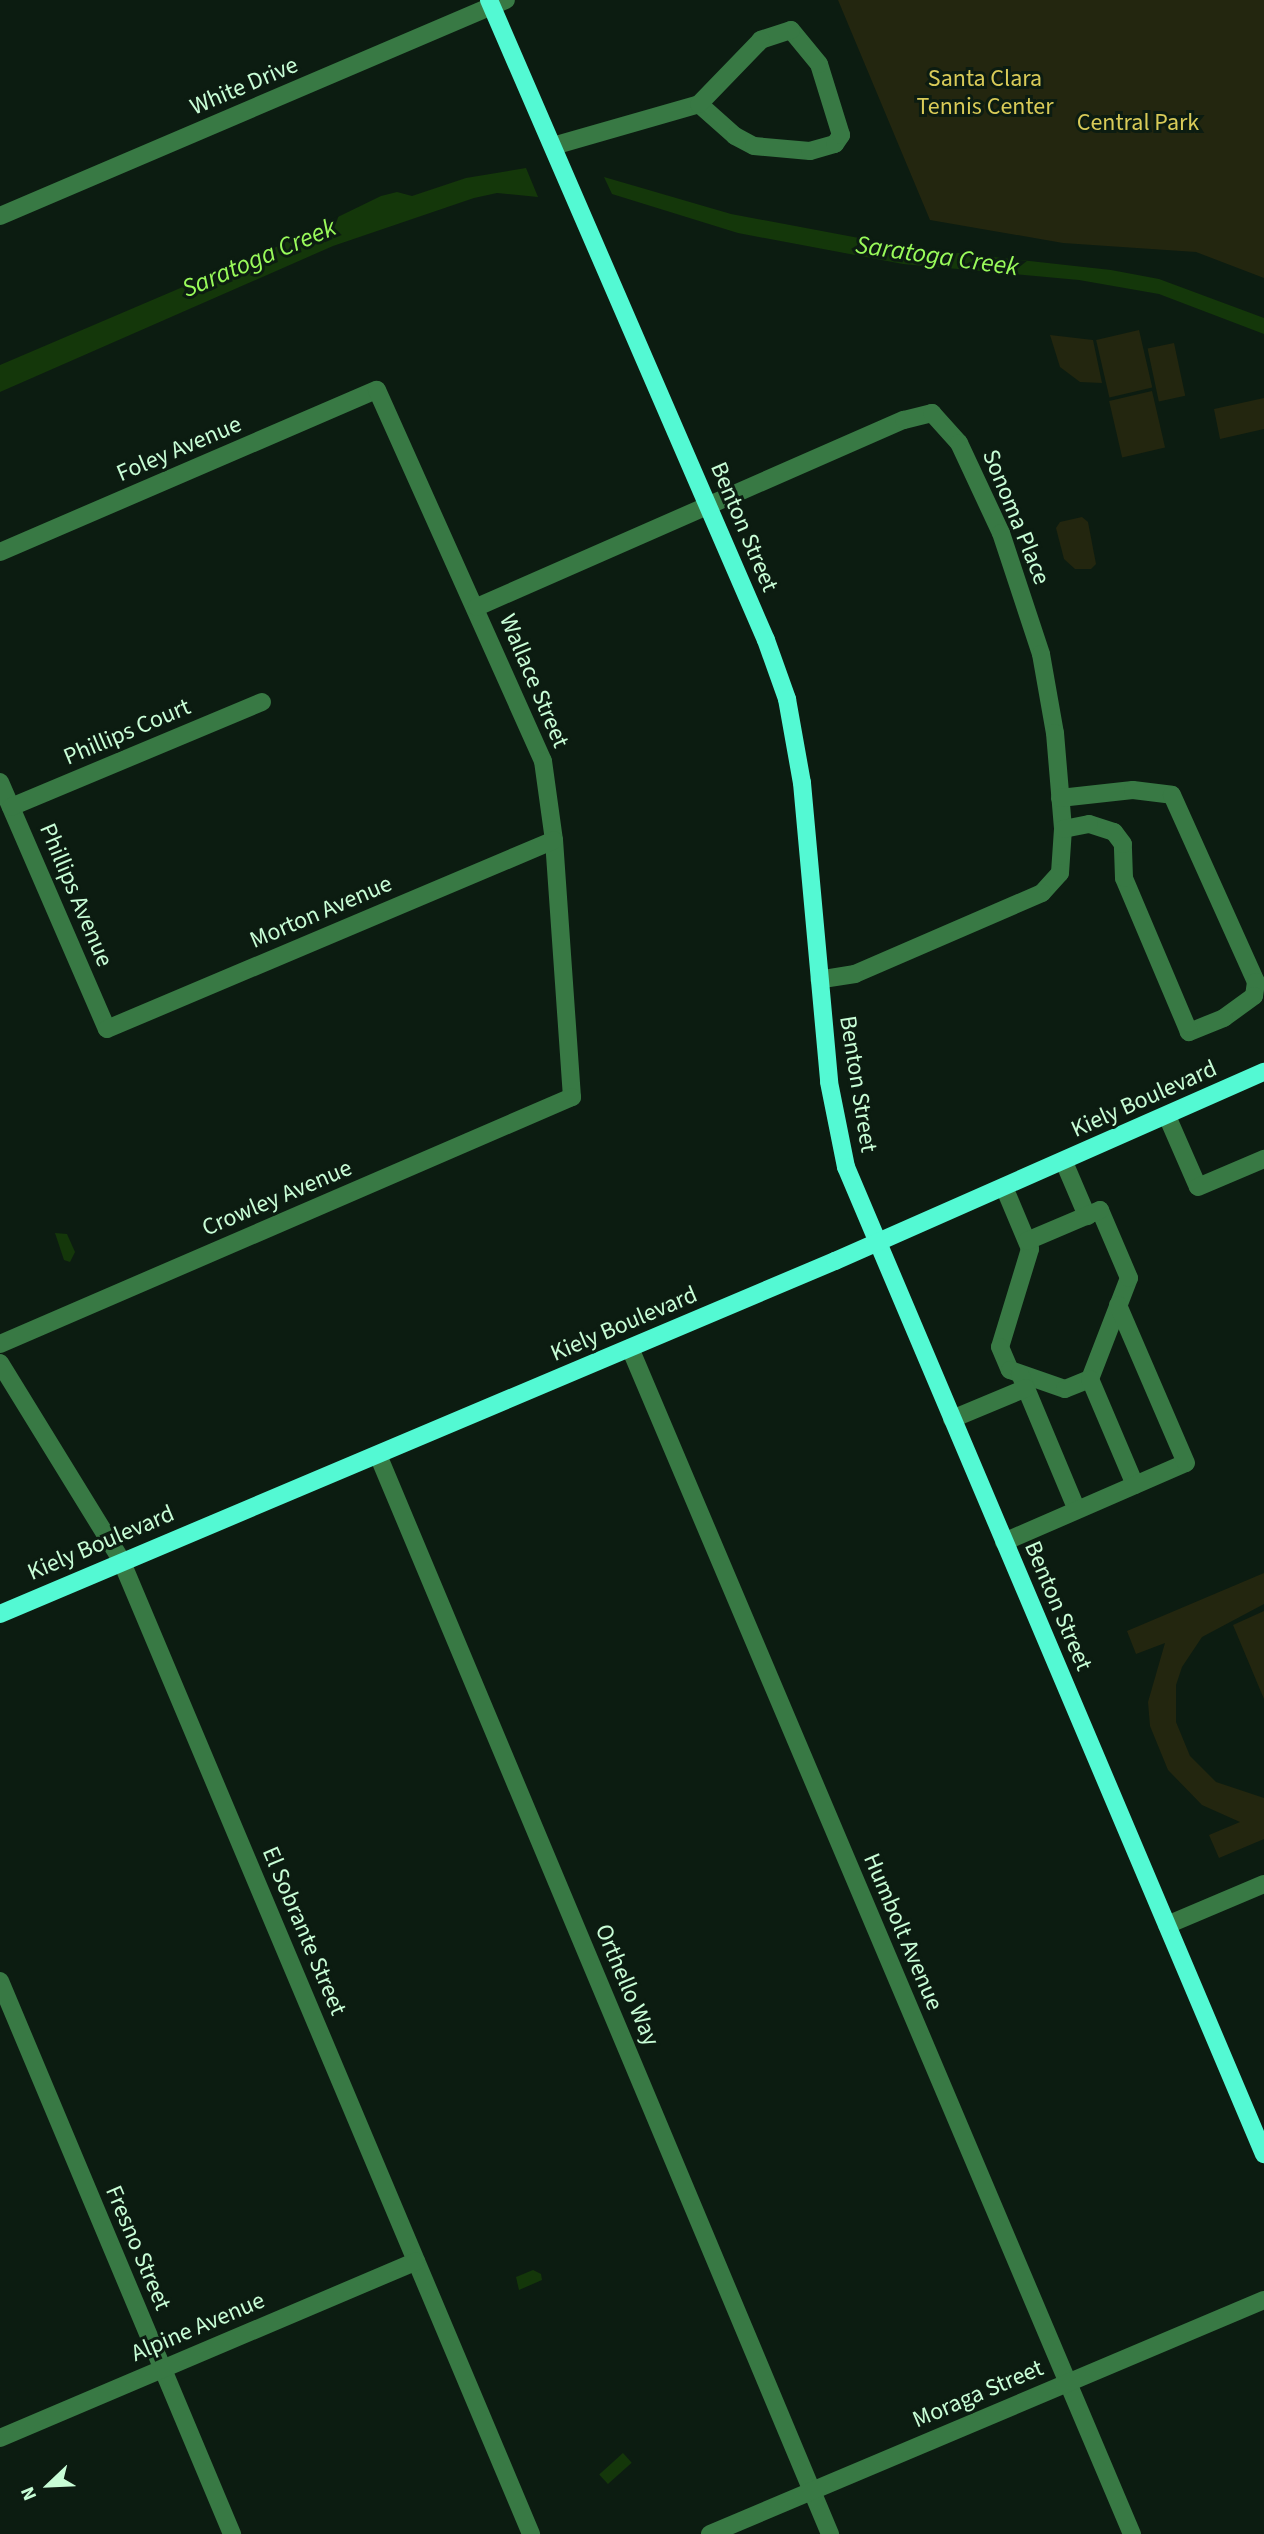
<!DOCTYPE html>
<style>
body{margin:0}
#map{position:relative;width:1264px;height:2534px;overflow:hidden;background:#0c1c11;font-family:"Source Sans 3",sans-serif}
div>[style]{position:absolute}
.green>*{inset:0;background:#23260f;transform-origin:0 0}
.water>*{inset:0;background:#14370a;transform-origin:0 0}
.minor>*{height:18px;margin:-9px;padding:0 9px;transform-origin:9px;border-radius:9px;background:#387944}
.major>*{height:18px;margin:-9px;padding:0 9px;transform-origin:9px;border-radius:9px;background:#53f9d3}
span{translate:-50% -50%;white-space:nowrap;text-align:center;line-height:1.15;-webkit-text-stroke:6px #0c1c11;paint-order:stroke}
.park-label{font-size:24px;color:#d9cb58}
.street-label{font-size:24px;color:#c8fdd6}
.water-label{font-size:26px;color:#99fa5a;font-style:italic}
.north{position:absolute;left:14px;top:2450px;width:70px;height:70px;-webkit-text-stroke:5px #0c1c11;paint-order:stroke;rotate:247deg;font-size:19px;font-weight:700;line-height:28px;text-align:center;color:#c8fdd6}
.north::after{content:'';display:block;margin:auto;width:24px;height:32px;background:#c8fdd6;clip-path:polygon(50% 0,100% 100%,50% 72%,0 100%)}
</style>
<div id="map">
<div class="green">
<div style="clip-path:polygon(838px 0,1264px 0,1264px 278px,1196px 252px,1063px 243px,930px 220px)"></div>
<div style="left:1139px;top:330px;width:59px;height:44px;rotate:77deg"></div>
<div style="clip-path:polygon(1050px 335px,1093px 340px,1102px 383px,1080px 382px,1060px 367px)"></div>
<div style="left:1174px;top:343px;width:54px;height:27px;rotate:78deg"></div>
<div style="left:1152px;top:391px;width:58px;height:44px;rotate:77deg"></div>
<div style="clip-path:polygon(1264px 398px,1264px 429px,1220px 439px,1214px 409px)"></div>
<div style="clip-path:polygon(1082px 517px,1088px 522px,1096px 564px,1091px 569px,1075px 569px,1064px 559px,1056px 528px,1060px 522px)"></div>
<div style="clip-path:polygon(1264px 1573px,1264px 1604px,1202px 1637px,1182px 1667px,1176px 1685px,1176px 1722px,1190px 1756px,1216px 1782px,1264px 1798px,1264px 1839px,1219px 1858px,1209px 1835px,1240px 1822px,1202px 1805px,1168px 1770px,1150px 1726px,1148px 1702px,1165px 1643px,1136px 1654px,1127px 1631px)"></div>
<div style="clip-path:polygon(1264px 1611px,1264px 1699px,1233px 1625px)"></div>
</div>
<div class="water">
<div style="clip-path:polygon(526px 168px,538px 197px,497px 193px,474px 198px,333px 246px,0 392px,0 365px,272px 249px,381px 196px,397px 192px,412px 196px,466px 178px)"></div>
<div style="clip-path:polygon(604px 177px,731px 214px,912px 248px,1111px 270px,1159px 279px,1264px 318px,1264px 334px,1159px 294px,1079px 280px,903px 264px,738px 233px,612px 194px)"></div>
<div style="clip-path:polygon(55px 1233px,67px 1234px,75px 1252px,70px 1262px,64px 1260px)"></div>
<div style="clip-path:polygon(533px 2270px,541px 2274px,542px 2280px,519px 2290px,516px 2277px)"></div>
<div style="left:623px;top:2453px;width:13px;height:32px;rotate:48deg"></div>
</div>
<div class="minor">
<div style="left:553px;top:146px;width:152px;rotate:-16deg"></div>
<div style="left:699px;top:104px;width:48px;rotate:41.6deg"></div>
<div style="left:735px;top:136px;width:21px;rotate:28deg"></div>
<div style="left:754px;top:146px;width:56px;rotate:5.1deg"></div>
<div style="left:810px;top:151px;width:26px;rotate:-16deg"></div>
<div style="left:835px;top:144px;width:11px;rotate:-56deg"></div>
<div style="left:841px;top:135px;width:74px;rotate:-107.2deg"></div>
<div style="left:819px;top:64px;width:44px;rotate:-129.5deg"></div>
<div style="left:791px;top:30px;width:32px;rotate:162deg"></div>
<div style="left:761px;top:40px;width:89px;rotate:134.1deg"></div>
<div style="left:0;top:216px;width:550px;rotate:-23.12deg"></div>
<div style="left:0;top:552px;width:410px;rotate:-23.3deg"></div>
<div style="left:377px;top:390px;width:406px;rotate:65.9deg"></div>
<div style="left:543px;top:761px;width:80px;rotate:82.1deg"></div>
<div style="left:554px;top:840px;width:258px;rotate:86deg"></div>
<div style="left:572px;top:1097px;width:623px;rotate:156.64deg"></div>
<div style="left:477px;top:607px;width:466px;rotate:-23.7deg"></div>
<div style="left:904px;top:420px;width:29px;rotate:-14deg"></div>
<div style="left:932px;top:413px;width:40px;rotate:48deg"></div>
<div style="left:959px;top:443px;width:99px;rotate:65deg"></div>
<div style="left:1001px;top:533px;width:127px;rotate:71.7deg"></div>
<div style="left:1041px;top:654px;width:80px;rotate:80deg"></div>
<div style="left:1055px;top:733px;width:96px;rotate:85.2deg"></div>
<div style="left:1063px;top:829px;width:44px;rotate:93.9deg"></div>
<div style="left:1060px;top:873px;width:27px;rotate:132deg"></div>
<div style="left:1042px;top:893px;width:204px;rotate:156.6deg"></div>
<div style="left:855px;top:974px;width:36px;rotate:171deg"></div>
<div style="left:0;top:782px;width:269px;rotate:66.6deg"></div>
<div style="left:107px;top:1029px;width:485px;rotate:-22.9deg"></div>
<div style="left:1060px;top:798px;width:73px;rotate:-6.3deg"></div>
<div style="left:1133px;top:790px;width:39px;rotate:7deg"></div>
<div style="left:1172px;top:795px;width:205px;rotate:65.8deg"></div>
<div style="left:1256px;top:982px;width:14px;rotate:98deg"></div>
<div style="left:1254px;top:996px;width:37px;rotate:144deg"></div>
<div style="left:1224px;top:1018px;width:38px;rotate:158deg"></div>
<div style="left:1189px;top:1032px;width:167px;rotate:-112.9deg"></div>
<div style="left:1124px;top:878px;width:34px;rotate:-92deg"></div>
<div style="left:1123px;top:844px;width:15px;rotate:-127deg"></div>
<div style="left:1114px;top:832px;width:26px;rotate:-162deg"></div>
<div style="left:1089px;top:824px;width:26px;rotate:169deg"></div>
<div style="left:11px;top:807px;width:272px;rotate:-22.7deg"></div>
<div style="left:1167px;top:1116px;width:77px;rotate:66.4deg"></div>
<div style="left:1198px;top:1187px;width:72px;rotate:-23deg"></div>
<div style="left:1064px;top:1162px;width:59px;rotate:66.9deg"></div>
<div style="left:1004px;top:1187px;width:67px;rotate:67.2deg"></div>
<div style="left:1030px;top:1249px;width:102px;rotate:107deg"></div>
<div style="left:1000px;top:1347px;width:25px;rotate:67deg"></div>
<div style="left:1010px;top:1370px;width:58px;rotate:19.1deg"></div>
<div style="left:1065px;top:1389px;width:27px;rotate:-22deg"></div>
<div style="left:1090px;top:1379px;width:108px;rotate:-68.9deg"></div>
<div style="left:1129px;top:1278px;width:74px;rotate:-113.1deg"></div>
<div style="left:1100px;top:1210px;width:79px;rotate:157deg"></div>
<div style="left:630px;top:1348px;width:1288px;rotate:67.06deg"></div>
<div style="left:0;top:1363px;width:231px;rotate:58.4deg"></div>
<div style="left:121px;top:1560px;width:1057px;rotate:67.17deg"></div>
<div style="left:1020px;top:1374px;width:147px;rotate:67.3deg"></div>
<div style="left:1090px;top:1379px;width:115px;rotate:67deg"></div>
<div style="left:952px;top:1419px;width:80px;rotate:-22.7deg"></div>
<div style="left:378px;top:1455px;width:1170px;rotate:67.27deg"></div>
<div style="left:1004px;top:1542px;width:198px;rotate:-23.5deg"></div>
<div style="left:1186px;top:1463px;width:172px;rotate:-113.3deg"></div>
<div style="left:1167px;top:1925px;width:105px;rotate:-22.9deg"></div>
<div style="left:0;top:1981px;width:600px;rotate:67.24deg"></div>
<div style="left:0;top:2438px;width:452px;rotate:-23deg"></div>
<div style="left:710px;top:2534px;width:601px;rotate:-22.9deg"></div>
</div>
<div class="major">
<div style="left:489px;top:0;width:697px;rotate:66.6deg"></div>
<div style="left:766px;top:640px;width:63px;rotate:70.4deg"></div>
<div style="left:787px;top:699px;width:85px;rotate:79.9deg"></div>
<div style="left:802px;top:783px;width:300px;rotate:84.8deg"></div>
<div style="left:829px;top:1082px;width:87px;rotate:78.7deg"></div>
<div style="left:846px;top:1167px;width:1072px;rotate:67.05deg"></div>
<div style="left:0;top:1614px;width:907px;rotate:-22.92deg"></div>
<div style="left:835px;top:1261px;width:469px;rotate:-23.8deg"></div>
</div>
<div class="park-label">
<span style="left:985px;top:93px">Santa Clara<br>Tennis Center</span>
<span style="left:1138px;top:123px">Central Park</span>
</div>
<div class="street-label">
<span style="left:244px;top:86px;rotate:-23deg">White Drive</span>
<span style="left:179px;top:449px;rotate:-23deg">Foley Avenue</span>
<span style="left:1016px;top:517px;rotate:68deg">Sonoma Place</span>
<span style="left:744px;top:527px;rotate:67deg">Benton Street</span>
<span style="left:534px;top:681px;rotate:67deg">Wallace Street</span>
<span style="left:127px;top:732px;rotate:-23deg">Phillips Court</span>
<span style="left:76px;top:895px;rotate:67deg">Phillips Avenue</span>
<span style="left:321px;top:912px;rotate:-23deg">Morton Avenue</span>
<span style="left:858px;top:1084px;rotate:81deg">Benton Street</span>
<span style="left:1144px;top:1099px;rotate:-24deg">Kiely Boulevard</span>
<span style="left:277px;top:1198px;rotate:-23deg">Crowley Avenue</span>
<span style="left:624px;top:1324px;rotate:-23deg">Kiely Boulevard</span>
<span style="left:101px;top:1543px;rotate:-23deg">Kiely Boulevard</span>
<span style="left:1058px;top:1606px;rotate:67deg">Benton Street</span>
<span style="left:304px;top:1931px;rotate:67deg">El Sobrante Street</span>
<span style="left:903px;top:1932px;rotate:67deg">Humbolt Avenue</span>
<span style="left:627px;top:1985px;rotate:67deg">Orthello Way</span>
<span style="left:138px;top:2248px;rotate:67deg">Fresno Street</span>
<span style="left:198px;top:2327px;rotate:-23deg">Alpine Avenue</span>
<span style="left:978px;top:2394px;rotate:-23deg">Moraga Street</span>
</div>
<div class="water-label">
<span style="left:937px;top:256px;rotate:8deg">Saratoga Creek</span>
<span style="left:259px;top:258px;rotate:-23deg">Saratoga Creek</span>
</div>
<div class="north">N</div>
</div>
